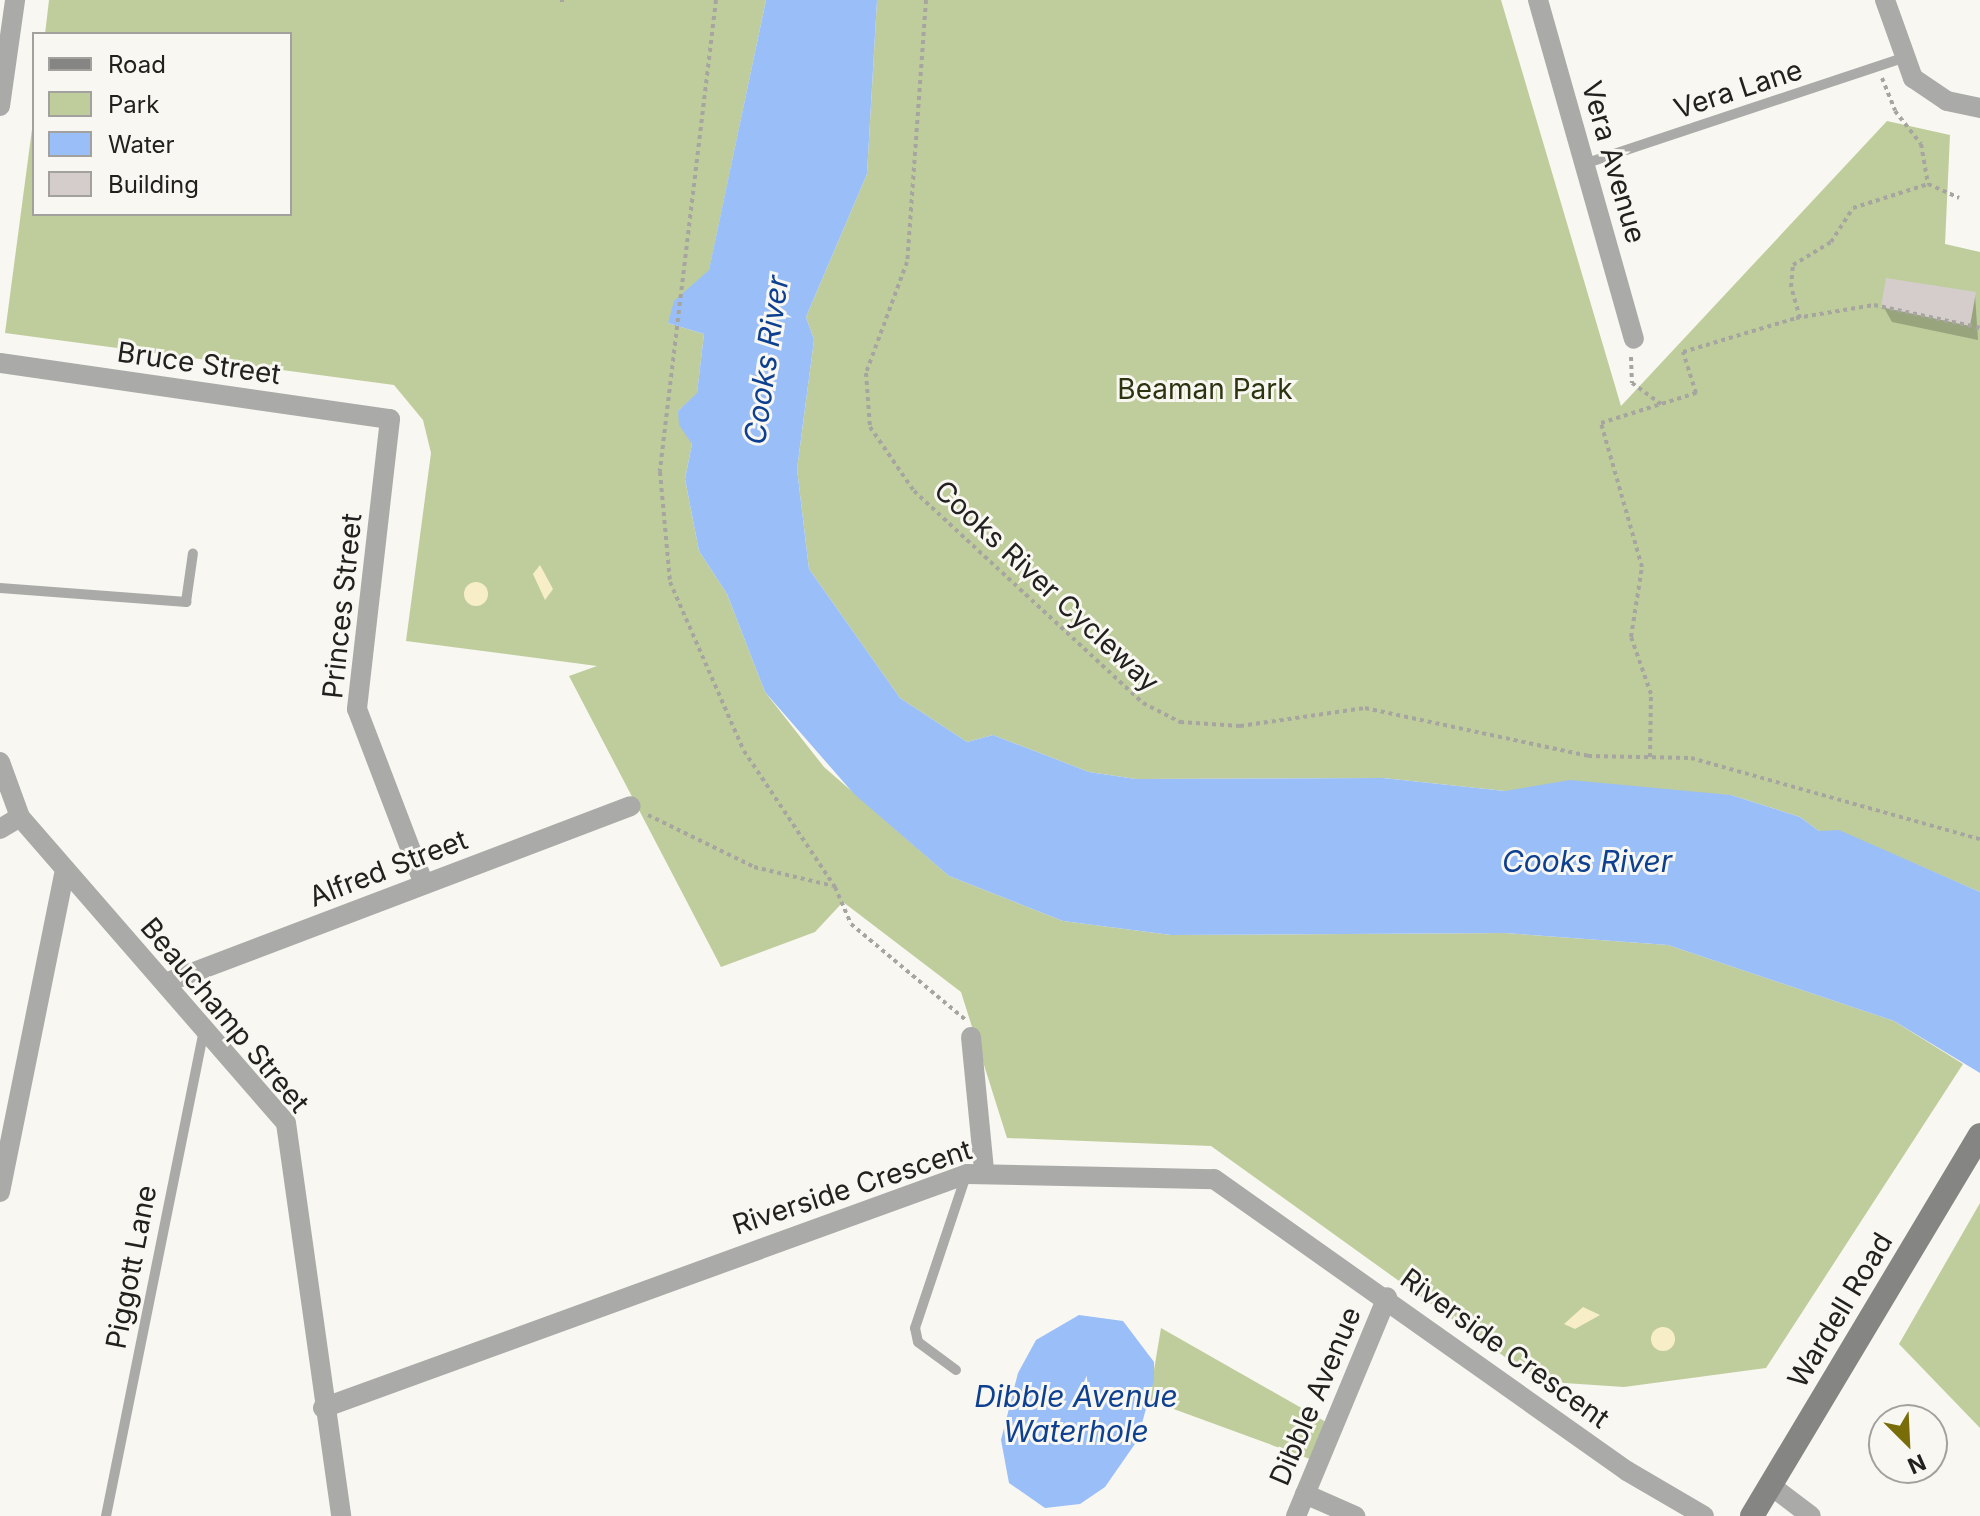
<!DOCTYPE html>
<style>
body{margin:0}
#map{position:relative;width:1980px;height:1516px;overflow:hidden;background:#f9f7f1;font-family:Inter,sans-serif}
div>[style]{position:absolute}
.green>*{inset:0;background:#bfcd9c}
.sand>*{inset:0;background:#f7eec8}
.round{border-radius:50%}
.water>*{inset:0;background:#9abef7}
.shadow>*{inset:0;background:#0003}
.building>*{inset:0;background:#d4cdcb}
.path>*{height:4px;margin-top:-2px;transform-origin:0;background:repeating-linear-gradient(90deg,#a6a5a0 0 4px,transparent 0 8px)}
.service>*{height:10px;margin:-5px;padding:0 5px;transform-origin:5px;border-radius:5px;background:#aaaba9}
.minor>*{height:20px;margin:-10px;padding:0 10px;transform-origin:10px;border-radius:10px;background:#aaaba9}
.secondary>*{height:24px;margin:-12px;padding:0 12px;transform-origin:12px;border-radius:12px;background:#858683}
span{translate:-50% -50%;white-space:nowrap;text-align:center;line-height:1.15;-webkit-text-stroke:6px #f9f7f1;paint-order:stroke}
.street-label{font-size:28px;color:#22211f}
.park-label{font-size:28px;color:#2c3510}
.water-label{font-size:30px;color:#0e4091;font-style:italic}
.legend{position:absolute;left:32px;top:32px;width:260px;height:184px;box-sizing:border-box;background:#f9f7f1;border:2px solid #a3a19d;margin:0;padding:10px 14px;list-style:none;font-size:24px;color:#22211f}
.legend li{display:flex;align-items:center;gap:16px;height:40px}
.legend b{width:40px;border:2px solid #a3a19d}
.north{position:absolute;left:1868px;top:1404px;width:80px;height:80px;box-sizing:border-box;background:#f9f7f1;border:2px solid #a3a19d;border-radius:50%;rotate:156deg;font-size:22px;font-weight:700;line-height:32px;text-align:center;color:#22211f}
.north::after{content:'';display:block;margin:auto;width:28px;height:36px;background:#786d08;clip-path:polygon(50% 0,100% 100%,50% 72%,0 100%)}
</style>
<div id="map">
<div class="green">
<div style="clip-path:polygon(49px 0,766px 0,709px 271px,668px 323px,704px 334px,697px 394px,678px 411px,692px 444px,685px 479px,699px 551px,727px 594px,765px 692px,824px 767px,949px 876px,1063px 921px,1171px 935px,1504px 933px,1668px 945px,1894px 1021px,1963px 1064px,1766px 1368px,1624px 1387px,1564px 1383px,1523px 1370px,1211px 1146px,1007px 1138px,961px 992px,843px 902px,815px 932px,721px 967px,569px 676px,597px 666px,406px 641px,431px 453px,423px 420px,394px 385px,5px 333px,34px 114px,34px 214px,290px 214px,290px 34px,45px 34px)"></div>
<div style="clip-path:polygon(877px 0,1501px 0,1621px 406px,1887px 121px,1950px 135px,1945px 244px,1980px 252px,1980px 892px,1839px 831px,1819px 831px,1800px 817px,1731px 795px,1505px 791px,1383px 778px,1136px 779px,1089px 772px,993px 735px,967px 742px,900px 698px,809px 569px,797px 469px,814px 340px,806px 317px,867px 174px)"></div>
<div style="clip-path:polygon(1980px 1203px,1980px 1428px,1899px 1344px)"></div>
<div style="clip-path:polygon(1161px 1328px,1333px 1426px,1318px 1462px,1149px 1400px)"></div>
</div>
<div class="sand">
<div style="clip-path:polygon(540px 565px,553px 589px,545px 600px,533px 574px)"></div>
<div class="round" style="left:464px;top:582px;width:24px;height:24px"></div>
<div style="clip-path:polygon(1583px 1307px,1600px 1315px,1575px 1329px,1564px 1324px)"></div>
<div class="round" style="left:1651px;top:1327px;width:24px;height:24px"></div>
</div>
<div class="water">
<div style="clip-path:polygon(766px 0,877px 0,867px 174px,806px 317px,814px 340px,797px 469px,809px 569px,900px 698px,967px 742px,993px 735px,1089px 772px,1136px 779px,1383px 778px,1505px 791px,1570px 780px,1731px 795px,1800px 817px,1819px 831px,1839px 830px,1980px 892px,1980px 1073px,1894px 1021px,1668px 945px,1504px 933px,1171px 935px,1063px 921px,949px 876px,854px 794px,765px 692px,727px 594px,699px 551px,685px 479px,692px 444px,679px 425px,678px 411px,697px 393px,704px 334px,668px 323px,674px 301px,709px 270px)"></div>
<div style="clip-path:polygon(1079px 1315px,1123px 1321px,1154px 1362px,1154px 1380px,1137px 1441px,1105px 1487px,1080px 1504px,1045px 1508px,1009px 1483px,1001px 1440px,1018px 1373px,1036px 1340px)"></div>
</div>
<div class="shadow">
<div style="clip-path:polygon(1975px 294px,1978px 340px,1892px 322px,1883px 306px)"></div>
</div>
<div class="building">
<div style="clip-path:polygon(1886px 278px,1976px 292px,1970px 326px,1881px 307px)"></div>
</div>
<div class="path">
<div style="left:716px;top:0;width:475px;rotate:96.8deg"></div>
<div style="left:660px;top:472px;width:110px;rotate:84.8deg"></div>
<div style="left:670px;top:582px;width:184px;rotate:66.4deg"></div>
<div style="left:744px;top:751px;width:164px;rotate:56.2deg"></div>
<div style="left:835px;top:887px;width:40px;rotate:66.6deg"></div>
<div style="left:851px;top:924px;width:150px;rotate:39.9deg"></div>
<div style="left:926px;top:0;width:263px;rotate:94.1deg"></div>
<div style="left:907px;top:262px;width:118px;rotate:110.3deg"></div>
<div style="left:866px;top:373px;width:54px;rotate:85.8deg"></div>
<div style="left:870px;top:427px;width:78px;rotate:55.5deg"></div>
<div style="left:914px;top:491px;width:312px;rotate:42.8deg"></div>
<div style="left:1143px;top:703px;width:42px;rotate:27.2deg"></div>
<div style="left:1180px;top:722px;width:60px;rotate:3.8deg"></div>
<div style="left:1240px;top:726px;width:126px;rotate:-8.2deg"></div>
<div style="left:1365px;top:708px;width:228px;rotate:12.1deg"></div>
<div style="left:1588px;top:756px;width:103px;rotate:1.1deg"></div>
<div style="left:1691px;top:758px;width:300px;rotate:15.7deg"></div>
<div style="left:562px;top:2px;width:2px;rotate:-90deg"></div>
<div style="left:1882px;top:78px;width:35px;rotate:68deg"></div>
<div style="left:1895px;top:111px;width:42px;rotate:51.8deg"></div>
<div style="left:1921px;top:144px;width:41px;rotate:80.1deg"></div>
<div style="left:1800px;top:318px;width:32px;rotate:-106deg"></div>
<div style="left:1791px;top:287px;width:22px;rotate:-85deg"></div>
<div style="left:1793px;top:265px;width:44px;rotate:-31.2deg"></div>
<div style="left:1831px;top:242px;width:40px;rotate:-57.1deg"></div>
<div style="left:1853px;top:208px;width:79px;rotate:-17.7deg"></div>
<div style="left:1928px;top:184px;width:34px;rotate:24deg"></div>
<div style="left:1631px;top:357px;width:26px;rotate:88deg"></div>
<div style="left:1632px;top:383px;width:36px;rotate:36deg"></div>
<div style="left:1650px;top:757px;width:63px;rotate:-89.1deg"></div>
<div style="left:1651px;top:694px;width:60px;rotate:-109.3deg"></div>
<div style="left:1631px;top:637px;width:71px;rotate:-81.1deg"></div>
<div style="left:1642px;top:567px;width:150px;rotate:-105.9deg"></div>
<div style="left:1601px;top:423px;width:100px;rotate:-17.5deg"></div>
<div style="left:1696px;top:393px;width:43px;rotate:-107.6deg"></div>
<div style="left:1683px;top:352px;width:118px;rotate:-16.7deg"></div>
<div style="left:1796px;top:318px;width:79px;rotate:-9.5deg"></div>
<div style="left:1874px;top:305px;width:108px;rotate:12.2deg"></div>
<div style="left:648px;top:815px;width:118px;rotate:26.1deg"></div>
<div style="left:754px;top:867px;width:81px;rotate:13.5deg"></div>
</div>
<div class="service">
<div style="left:1587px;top:163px;width:332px;rotate:-18.4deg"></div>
<div style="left:0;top:588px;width:187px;rotate:4.3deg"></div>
<div style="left:186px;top:602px;width:49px;rotate:-81.9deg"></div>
<div style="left:956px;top:1370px;width:47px;rotate:-143.6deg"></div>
<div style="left:918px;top:1342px;width:14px;rotate:-102deg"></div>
<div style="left:915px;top:1328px;width:160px;rotate:-71.5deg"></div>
<div style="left:106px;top:1516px;width:496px;rotate:-78.6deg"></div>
</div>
<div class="minor">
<div style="left:1538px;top:0;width:352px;rotate:74.2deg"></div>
<div style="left:1885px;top:0;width:83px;rotate:70.3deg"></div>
<div style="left:1913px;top:78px;width:41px;rotate:34.1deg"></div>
<div style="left:1947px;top:101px;width:34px;rotate:12deg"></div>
<div style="left:0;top:106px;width:107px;rotate:-81.9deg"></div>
<div style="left:0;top:363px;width:394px;rotate:8.2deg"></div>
<div style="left:390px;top:419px;width:292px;rotate:96.5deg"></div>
<div style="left:357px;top:709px;width:187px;rotate:69.1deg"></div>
<div style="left:0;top:762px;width:59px;rotate:70deg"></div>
<div style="left:20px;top:817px;width:405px;rotate:49deg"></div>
<div style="left:286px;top:1123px;width:397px;rotate:82deg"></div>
<div style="left:0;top:829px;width:23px;rotate:-31deg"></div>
<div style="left:165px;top:983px;width:498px;rotate:-20.8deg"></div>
<div style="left:971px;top:1037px;width:133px;rotate:84.4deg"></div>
<div style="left:0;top:1192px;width:328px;rotate:-78.6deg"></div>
<div style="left:323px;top:1408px;width:685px;rotate:-19.97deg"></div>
<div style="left:967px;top:1174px;width:247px;rotate:1.2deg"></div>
<div style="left:1214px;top:1179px;width:506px;rotate:35.26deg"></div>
<div style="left:1627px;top:1471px;width:89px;rotate:30.3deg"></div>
<div style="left:1770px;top:1485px;width:51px;rotate:37.1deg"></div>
<div style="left:1305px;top:1494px;width:55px;rotate:23.7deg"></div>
<div style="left:1296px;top:1516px;width:237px;rotate:-67.4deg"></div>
</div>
<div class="secondary">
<div style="left:1752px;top:1516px;width:444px;rotate:-59.1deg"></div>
</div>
<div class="street-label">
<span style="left:1738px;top:89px;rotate:-18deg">Vera Lane</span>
<span style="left:1614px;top:162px;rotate:74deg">Vera Avenue</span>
<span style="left:199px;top:363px;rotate:8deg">Bruce Street</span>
<span style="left:1047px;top:586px;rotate:43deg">Cooks River Cycleway</span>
<span style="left:342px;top:606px;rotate:-84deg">Princes Street</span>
<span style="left:388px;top:868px;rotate:-21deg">Alfred Street</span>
<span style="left:225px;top:1015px;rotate:50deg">Beauchamp Street</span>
<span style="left:852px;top:1187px;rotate:-18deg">Riverside Crescent</span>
<span style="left:131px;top:1267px;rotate:-79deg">Piggott Lane</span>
<span style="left:1840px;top:1310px;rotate:-59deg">Wardell Road</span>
<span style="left:1505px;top:1348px;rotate:36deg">Riverside Crescent</span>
<span style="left:1315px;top:1396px;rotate:-67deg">Dibble Avenue</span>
</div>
<div class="park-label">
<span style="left:1205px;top:389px">Beaman Park</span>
</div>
<div class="water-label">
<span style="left:766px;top:360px;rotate:-82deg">Cooks River</span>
<span style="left:1587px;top:861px">Cooks River</span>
<span style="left:1076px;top:1413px">Dibble Avenue<br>Waterhole</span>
</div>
<ul class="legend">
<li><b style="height:10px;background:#858683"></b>Road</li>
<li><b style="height:22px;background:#bfcd9c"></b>Park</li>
<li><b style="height:22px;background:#9abef7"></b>Water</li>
<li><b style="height:22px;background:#d4cdcb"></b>Building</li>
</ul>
<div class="north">N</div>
</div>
